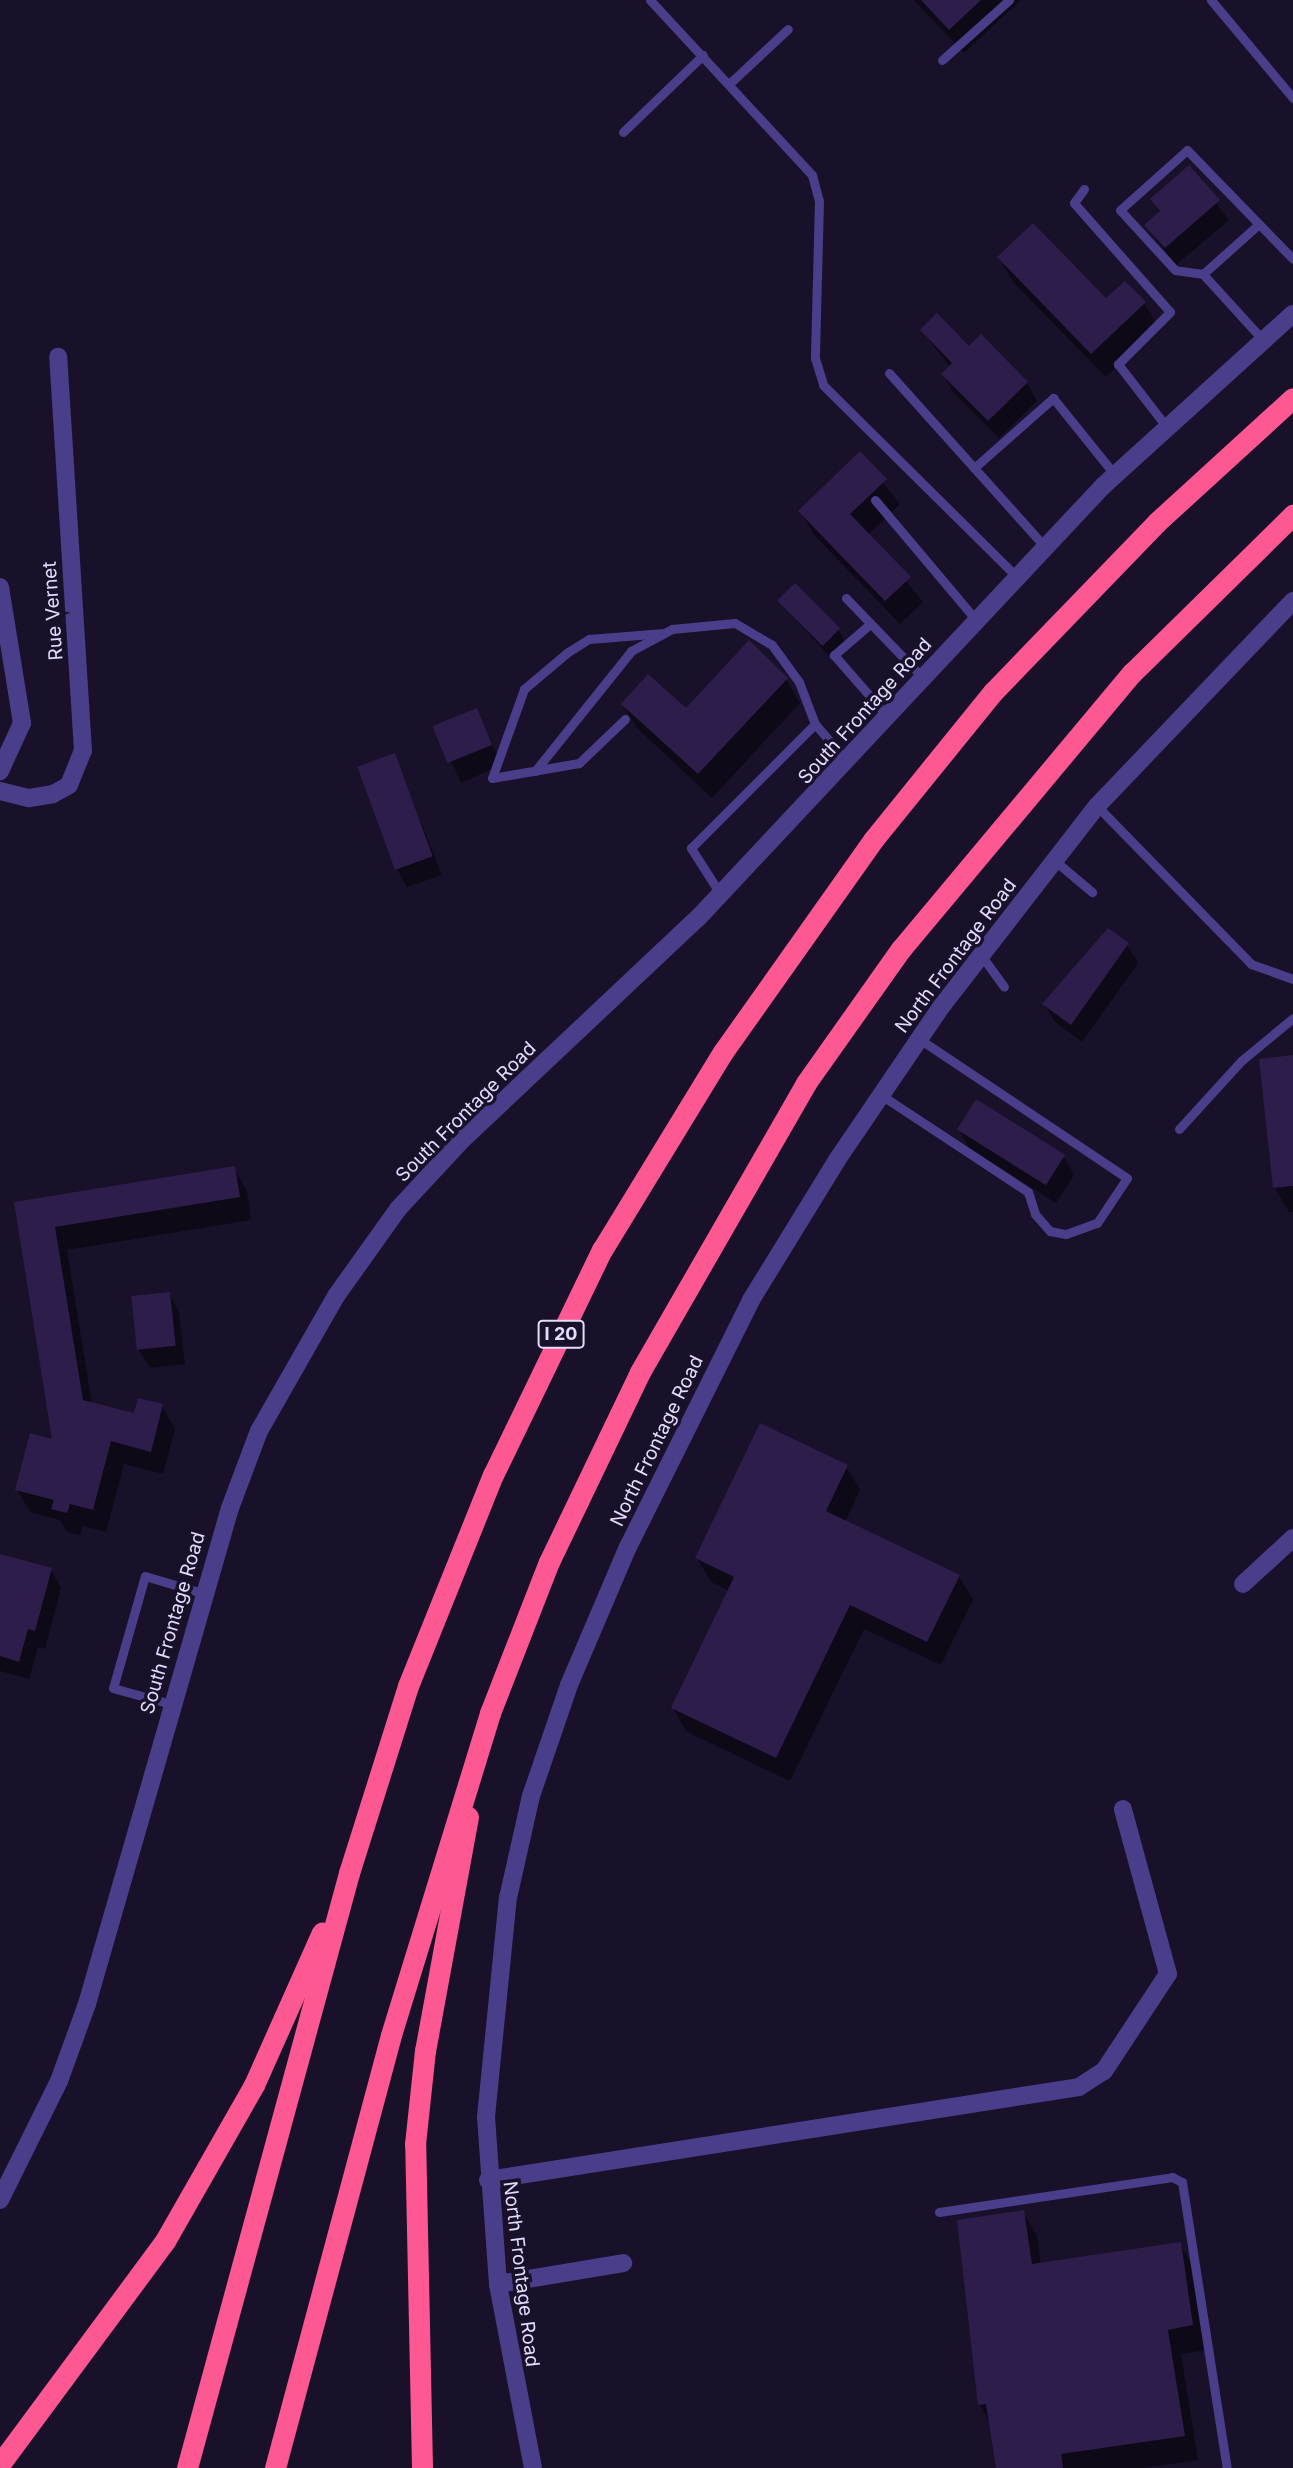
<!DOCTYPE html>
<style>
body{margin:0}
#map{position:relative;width:1293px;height:2468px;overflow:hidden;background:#19112a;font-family:Inter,sans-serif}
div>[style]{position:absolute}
.shadow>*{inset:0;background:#0007;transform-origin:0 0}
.building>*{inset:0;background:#2d1d4b;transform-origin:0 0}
.service>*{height:9px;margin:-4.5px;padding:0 4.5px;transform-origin:4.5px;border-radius:4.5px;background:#4a3d89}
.minor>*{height:18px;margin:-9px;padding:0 9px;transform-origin:9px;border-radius:9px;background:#4a3d89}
.tertiary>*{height:18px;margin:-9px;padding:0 9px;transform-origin:9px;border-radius:9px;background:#4a3d89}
.motorway>*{height:21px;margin:-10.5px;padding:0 10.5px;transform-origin:10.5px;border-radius:10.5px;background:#fd5891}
span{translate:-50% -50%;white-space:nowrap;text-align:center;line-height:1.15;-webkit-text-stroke:7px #19112a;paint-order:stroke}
.shield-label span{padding:2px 5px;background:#19112a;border:2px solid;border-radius:5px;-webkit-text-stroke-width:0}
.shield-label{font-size:18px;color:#e4dbff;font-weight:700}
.street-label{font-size:19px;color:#e4dbff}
</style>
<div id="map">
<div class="shadow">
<div style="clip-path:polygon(914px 0,1021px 0,964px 53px)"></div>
<div style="clip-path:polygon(1189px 168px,1229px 220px,1176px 265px,1146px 226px,1160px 213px,1152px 200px)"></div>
<div style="clip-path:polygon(999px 258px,1106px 300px,1144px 303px,1158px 327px,1106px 377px,1013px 282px)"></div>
<div style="clip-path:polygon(922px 331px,969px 348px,1027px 383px,1037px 401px,999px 438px,953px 392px,943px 374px,950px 367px)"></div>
<div style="clip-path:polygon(860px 454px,900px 504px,868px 535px,923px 602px,900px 624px,814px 535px,800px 511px)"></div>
<div style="clip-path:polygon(779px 601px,838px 629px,845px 641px,829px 656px)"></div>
<div style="clip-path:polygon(786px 679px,800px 703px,712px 798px,637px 728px,623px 704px,686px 711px)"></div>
<div style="left:476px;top:710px;width:60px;height:44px;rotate:65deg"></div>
<div style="clip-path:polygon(394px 755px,442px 875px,407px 887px,397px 869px)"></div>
<div style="clip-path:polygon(1127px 945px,1138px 963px,1082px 1042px,1055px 1022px,1044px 1004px)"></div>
<div style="clip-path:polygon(1293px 1057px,1293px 1212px,1289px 1212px,1275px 1188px,1261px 1060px)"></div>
<div style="clip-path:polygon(959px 1130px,1064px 1157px,1074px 1175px,1056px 1203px,969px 1148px)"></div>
<div style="clip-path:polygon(234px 1168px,247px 1191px,251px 1220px,67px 1250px,92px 1404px,135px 1416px,162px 1406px,175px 1429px,163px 1474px,124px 1464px,106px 1532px,83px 1526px,80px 1535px,67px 1532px,60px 1520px,30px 1512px,17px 1489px,54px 1441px,16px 1203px)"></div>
<div style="clip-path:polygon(169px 1294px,179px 1312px,185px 1364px,150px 1368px,139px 1350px)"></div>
<div style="clip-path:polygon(846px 1466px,860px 1490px,845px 1522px,959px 1576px,973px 1600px,941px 1665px,864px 1629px,790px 1781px,687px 1732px,673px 1708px,729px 1591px,711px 1582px,697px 1558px)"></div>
<div style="clip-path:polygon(0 1556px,51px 1570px,61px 1588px,45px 1649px,38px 1647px,29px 1679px,0 1671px)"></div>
<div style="clip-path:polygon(1023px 2212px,1037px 2236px,1041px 2265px,1180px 2244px,1194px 2268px,1206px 2350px,1181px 2354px,1198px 2460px,1144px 2468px,998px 2468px,991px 2425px,980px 2405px)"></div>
</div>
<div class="building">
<div style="clip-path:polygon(921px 0,981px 0,949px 30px)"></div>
<div style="clip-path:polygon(1189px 165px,1220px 200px,1165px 248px,1144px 225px,1160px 211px,1150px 199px)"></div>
<div style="clip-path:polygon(1033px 223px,1106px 298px,1125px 281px,1146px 302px,1091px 354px,997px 257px)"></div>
<div style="clip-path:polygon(937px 313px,969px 346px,981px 334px,1028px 382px,988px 421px,941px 374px,952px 363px,920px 330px)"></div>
<div style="clip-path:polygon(860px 451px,887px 479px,850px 514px,911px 577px,885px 601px,798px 511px)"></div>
<div style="left:795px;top:583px;width:64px;height:25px;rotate:45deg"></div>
<div style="clip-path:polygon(749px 640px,788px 678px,698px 774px,621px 704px,648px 674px,686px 708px)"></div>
<div style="left:477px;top:708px;width:40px;height:48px;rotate:68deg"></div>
<div style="left:395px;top:753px;width:110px;height:40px;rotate:70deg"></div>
<div style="clip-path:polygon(1108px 928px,1129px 943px,1071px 1025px,1042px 1004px)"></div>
<div style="clip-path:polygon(1293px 1055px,1293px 1186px,1273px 1188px,1259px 1059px)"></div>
<div style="left:976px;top:1099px;width:105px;height:36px;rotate:32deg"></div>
<div style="clip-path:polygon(235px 1166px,240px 1197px,55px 1227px,83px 1400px,134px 1413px,138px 1398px,163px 1404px,151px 1452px,111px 1441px,93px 1510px,70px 1504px,67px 1513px,51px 1509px,54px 1500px,15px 1490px,30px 1433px,52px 1439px,14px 1202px)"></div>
<div style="left:170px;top:1292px;width:54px;height:39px;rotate:84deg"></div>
<div style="clip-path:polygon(760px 1423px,848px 1465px,826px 1511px,960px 1575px,927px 1642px,850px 1605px,776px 1758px,671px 1708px,734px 1577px,695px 1558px)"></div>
<div style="clip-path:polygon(0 1554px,52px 1568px,35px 1631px,28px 1629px,19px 1662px,0 1656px)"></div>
<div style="clip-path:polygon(1024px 2210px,1032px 2264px,1181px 2242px,1193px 2325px,1168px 2330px,1185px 2436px,1061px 2454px,1063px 2468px,996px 2468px,986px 2404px,978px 2405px,957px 2220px)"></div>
</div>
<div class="service">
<div style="left:650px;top:0;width:238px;rotate:47.2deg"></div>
<div style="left:812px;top:175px;width:27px;rotate:75deg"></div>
<div style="left:819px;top:201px;width:157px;rotate:91.5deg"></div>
<div style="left:815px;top:358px;width:28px;rotate:73deg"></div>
<div style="left:823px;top:385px;width:273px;rotate:44.7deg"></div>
<div style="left:1211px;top:0;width:128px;rotate:50.1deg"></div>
<div style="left:942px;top:60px;width:90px;rotate:-41.8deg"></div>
<div style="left:730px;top:83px;width:79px;rotate:-43deg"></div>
<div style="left:623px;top:132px;width:111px;rotate:-43.9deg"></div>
<div style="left:1084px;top:189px;width:17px;rotate:126deg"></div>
<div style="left:1074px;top:203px;width:145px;rotate:48.6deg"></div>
<div style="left:1170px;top:312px;width:74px;rotate:135deg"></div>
<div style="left:1118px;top:364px;width:78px;rotate:52.3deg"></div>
<div style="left:1203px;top:274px;width:75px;rotate:-41.8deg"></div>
<div style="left:1263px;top:340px;width:89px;rotate:-132.3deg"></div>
<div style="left:1203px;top:274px;width:28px;rotate:-172deg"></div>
<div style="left:1175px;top:270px;width:81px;rotate:-132.5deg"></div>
<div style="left:1120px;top:210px;width:90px;rotate:-41.8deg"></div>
<div style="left:1187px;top:150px;width:152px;rotate:45.8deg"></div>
<div style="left:889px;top:373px;width:234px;rotate:48.1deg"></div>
<div style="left:974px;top:468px;width:106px;rotate:-41.5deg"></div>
<div style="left:1053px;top:398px;width:99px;rotate:51.2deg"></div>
<div style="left:875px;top:500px;width:157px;rotate:49.9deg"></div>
<div style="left:846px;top:598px;width:111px;rotate:46.1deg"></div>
<div style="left:870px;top:624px;width:48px;rotate:139.3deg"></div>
<div style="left:834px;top:655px;width:82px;rotate:48.9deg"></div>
<div style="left:625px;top:719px;width:64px;rotate:136.3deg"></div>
<div style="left:579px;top:763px;width:88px;rotate:170.2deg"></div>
<div style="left:492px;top:778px;width:95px;rotate:-70.2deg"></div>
<div style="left:524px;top:689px;width:57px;rotate:-40.1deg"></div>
<div style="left:568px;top:652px;width:25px;rotate:-32deg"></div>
<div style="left:589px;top:639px;width:75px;rotate:-4.6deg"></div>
<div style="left:535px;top:771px;width:154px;rotate:-51.3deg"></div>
<div style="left:631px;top:651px;width:47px;rotate:-28.2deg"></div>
<div style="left:672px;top:629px;width:63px;rotate:-5.4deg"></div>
<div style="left:735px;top:623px;width:43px;rotate:30.7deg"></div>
<div style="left:772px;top:645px;width:46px;rotate:53.9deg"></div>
<div style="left:799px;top:682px;width:45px;rotate:69.1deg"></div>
<div style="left:1097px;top:806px;width:221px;rotate:45.7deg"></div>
<div style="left:1251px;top:964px;width:45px;rotate:19.7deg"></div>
<div style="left:1054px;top:860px;width:50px;rotate:40.1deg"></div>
<div style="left:721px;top:895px;width:56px;rotate:-122.6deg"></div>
<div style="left:691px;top:848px;width:175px;rotate:-45deg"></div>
<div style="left:815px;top:724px;width:48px;rotate:49.3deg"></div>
<div style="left:981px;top:955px;width:39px;rotate:54deg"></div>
<div style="left:881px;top:1095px;width:176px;rotate:33.4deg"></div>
<div style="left:1028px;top:1192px;width:23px;rotate:72deg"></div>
<div style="left:1035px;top:1214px;width:23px;rotate:49deg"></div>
<div style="left:1050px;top:1231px;width:16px;rotate:11deg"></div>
<div style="left:1066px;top:1234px;width:33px;rotate:-20deg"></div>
<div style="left:1097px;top:1223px;width:54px;rotate:-56.3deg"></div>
<div style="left:1127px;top:1178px;width:250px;rotate:-146.2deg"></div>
<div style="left:1179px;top:1129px;width:92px;rotate:-47.6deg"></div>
<div style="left:1241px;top:1061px;width:67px;rotate:-39.6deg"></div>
<div style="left:171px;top:1704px;width:60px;rotate:-164.6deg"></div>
<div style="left:113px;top:1688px;width:116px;rotate:-74.1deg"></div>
<div style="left:145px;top:1576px;width:59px;rotate:16.6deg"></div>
<div style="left:939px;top:2212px;width:236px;rotate:-8.5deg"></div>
<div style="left:1172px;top:2177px;width:11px;rotate:27deg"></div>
<div style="left:1182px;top:2182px;width:290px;rotate:81.1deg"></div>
</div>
<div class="minor">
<div style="left:0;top:587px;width:138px;rotate:80.8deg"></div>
<div style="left:22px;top:723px;width:53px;rotate:114.6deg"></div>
<div style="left:0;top:791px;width:30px;rotate:14deg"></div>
<div style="left:29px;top:798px;width:24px;rotate:-9deg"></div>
<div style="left:53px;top:794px;width:18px;rotate:-29deg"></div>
<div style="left:69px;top:785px;width:37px;rotate:-68deg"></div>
<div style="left:83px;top:751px;width:395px;rotate:-93.6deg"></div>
<div style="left:1243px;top:1584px;width:68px;rotate:-42.6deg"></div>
<div style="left:488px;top:2180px;width:598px;rotate:-8.94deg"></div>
<div style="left:1079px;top:2087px;width:30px;rotate:-33deg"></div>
<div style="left:1104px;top:2071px;width:116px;rotate:-56.6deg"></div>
<div style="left:1168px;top:1974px;width:171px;rotate:-105.3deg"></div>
<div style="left:498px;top:2284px;width:127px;rotate:-9.5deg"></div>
</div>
<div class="tertiary">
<div style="left:0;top:2200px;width:133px;rotate:-63.6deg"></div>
<div style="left:59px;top:2081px;width:82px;rotate:-70deg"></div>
<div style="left:87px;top:2004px;width:516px;rotate:-73.92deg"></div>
<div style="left:230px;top:1508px;width:82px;rotate:-69.4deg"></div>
<div style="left:259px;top:1431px;width:155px;rotate:-60.3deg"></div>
<div style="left:336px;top:1296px;width:107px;rotate:-54.5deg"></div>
<div style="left:398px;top:1209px;width:93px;rotate:-47.2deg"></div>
<div style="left:461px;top:1141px;width:325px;rotate:-43.3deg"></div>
<div style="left:698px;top:918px;width:592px;rotate:-46.85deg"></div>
<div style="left:1103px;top:486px;width:256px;rotate:-42.2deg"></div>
<div style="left:533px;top:2468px;width:187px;rotate:-100.8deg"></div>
<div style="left:498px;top:2284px;width:167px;rotate:-94.1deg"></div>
<div style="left:486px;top:2117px;width:220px;rotate:-84.3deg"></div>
<div style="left:508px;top:1898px;width:105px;rotate:-77.3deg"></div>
<div style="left:531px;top:1796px;width:117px;rotate:-71.1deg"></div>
<div style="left:569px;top:1685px;width:150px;rotate:-66.9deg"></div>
<div style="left:628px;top:1547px;width:276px;rotate:-63.5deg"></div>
<div style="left:751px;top:1300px;width:164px;rotate:-58.4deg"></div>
<div style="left:837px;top:1160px;width:185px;rotate:-55.8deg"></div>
<div style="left:941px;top:1007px;width:254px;rotate:-52.2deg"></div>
<div style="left:1097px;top:806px;width:284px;rotate:-46.3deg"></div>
</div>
<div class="motorway">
<div style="left:0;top:2464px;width:277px;rotate:-53.5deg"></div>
<div style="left:165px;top:2241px;width:180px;rotate:-60.3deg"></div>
<div style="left:254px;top:2085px;width:167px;rotate:-66deg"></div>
<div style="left:187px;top:2468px;width:617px;rotate:-74.77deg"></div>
<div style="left:349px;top:1873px;width:196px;rotate:-72.5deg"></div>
<div style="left:408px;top:1686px;width:227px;rotate:-68.1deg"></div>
<div style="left:493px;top:1475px;width:250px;rotate:-64.2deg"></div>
<div style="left:602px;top:1250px;width:232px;rotate:-58.6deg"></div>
<div style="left:723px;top:1052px;width:260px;rotate:-54.7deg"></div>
<div style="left:873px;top:840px;width:191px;rotate:-51deg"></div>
<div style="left:993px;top:692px;width:235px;rotate:-46deg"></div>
<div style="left:1156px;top:523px;width:185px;rotate:-42.4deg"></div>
<div style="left:275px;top:2468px;width:448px;rotate:-75deg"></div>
<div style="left:391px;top:2035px;width:337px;rotate:-72.9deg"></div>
<div style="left:490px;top:1713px;width:162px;rotate:-68.7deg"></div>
<div style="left:549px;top:1562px;width:211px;rotate:-64.4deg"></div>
<div style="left:640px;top:1372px;width:333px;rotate:-60.1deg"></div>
<div style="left:806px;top:1083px;width:164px;rotate:-54.7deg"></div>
<div style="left:901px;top:949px;width:360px;rotate:-50.1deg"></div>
<div style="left:1132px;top:673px;width:226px;rotate:-44.5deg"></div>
<div style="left:422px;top:2468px;width:324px;rotate:-91.2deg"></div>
<div style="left:415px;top:2144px;width:94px;rotate:-83.9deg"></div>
<div style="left:425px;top:2051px;width:238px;rotate:-79.6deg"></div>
</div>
<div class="shield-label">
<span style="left:561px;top:1334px">I 20</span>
</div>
<div class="street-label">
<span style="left:53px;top:611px;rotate:-94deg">Rue Vernet</span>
<span style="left:865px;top:711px;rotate:-48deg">South Frontage Road</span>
<span style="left:956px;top:956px;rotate:-53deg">North Frontage Road</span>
<span style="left:466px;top:1112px;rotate:-45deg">South Frontage Road</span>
<span style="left:657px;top:1441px;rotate:-64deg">North Frontage Road</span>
<span style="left:173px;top:1623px;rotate:-74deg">South Frontage Road</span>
<span style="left:521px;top:2274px;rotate:83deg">North Frontage Road</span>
</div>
</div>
